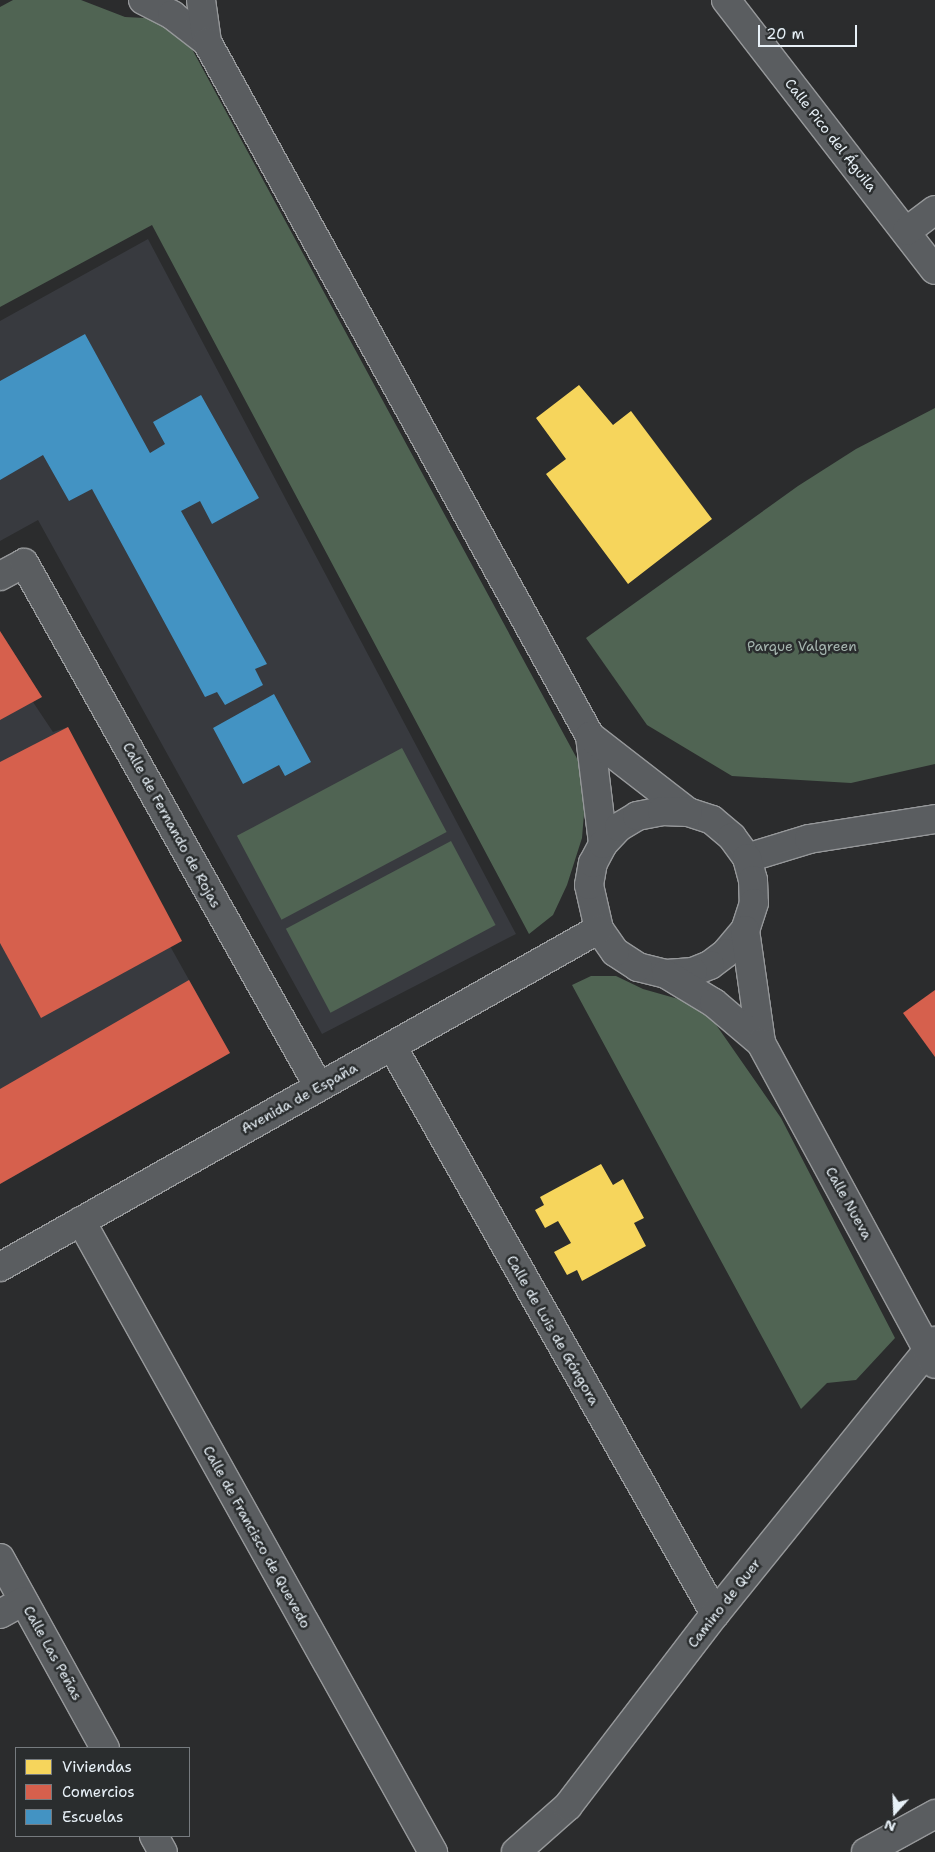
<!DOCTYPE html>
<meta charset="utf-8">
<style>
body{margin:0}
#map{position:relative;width:935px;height:1852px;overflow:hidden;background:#2b2c2d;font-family:"Shantell Sans",sans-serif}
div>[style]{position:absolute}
.built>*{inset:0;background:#383a3f}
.green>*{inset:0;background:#506453;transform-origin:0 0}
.homes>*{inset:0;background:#f6d55c}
.shops>*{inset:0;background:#d6604d}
.schools>*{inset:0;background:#4393c3}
.roads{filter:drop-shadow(1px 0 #96989a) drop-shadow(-1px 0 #96989a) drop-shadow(0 1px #96989a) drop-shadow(0 -1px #96989a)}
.minor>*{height:28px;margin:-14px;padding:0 14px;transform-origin:14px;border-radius:14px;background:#5a5d60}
.tertiary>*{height:28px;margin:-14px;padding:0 14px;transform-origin:14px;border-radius:14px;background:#5a5d60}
span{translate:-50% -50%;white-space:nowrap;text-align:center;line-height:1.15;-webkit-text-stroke:5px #2a2d2e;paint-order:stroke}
.street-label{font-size:14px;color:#e8f1f8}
.park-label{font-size:14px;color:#a6b6b0}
.legend{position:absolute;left:15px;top:1747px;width:175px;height:90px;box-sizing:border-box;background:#2a2d2e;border:1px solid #767b7f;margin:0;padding:6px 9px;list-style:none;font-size:15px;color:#e8f1f8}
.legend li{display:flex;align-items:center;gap:10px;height:25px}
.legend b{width:25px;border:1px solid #767b7f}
.north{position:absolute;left:870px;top:1787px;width:50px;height:50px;-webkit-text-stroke:4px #2a2d2e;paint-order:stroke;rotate:200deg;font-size:14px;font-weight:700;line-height:20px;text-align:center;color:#e8f1f8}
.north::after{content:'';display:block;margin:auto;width:18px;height:22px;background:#e8f1f8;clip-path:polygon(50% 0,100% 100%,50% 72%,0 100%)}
.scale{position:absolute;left:758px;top:25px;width:99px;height:22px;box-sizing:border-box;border:2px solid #e8f1f8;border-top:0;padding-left:6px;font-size:15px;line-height:18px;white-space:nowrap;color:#e8f1f8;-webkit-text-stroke:4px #2a2d2e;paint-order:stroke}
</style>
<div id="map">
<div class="built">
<div style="clip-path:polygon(148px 239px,516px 934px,322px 1034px,38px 520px,0 541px,0 321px)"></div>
<div style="clip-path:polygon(0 631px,42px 697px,33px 702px,53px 732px,68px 727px,170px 946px,230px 1053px,0 1184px)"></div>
</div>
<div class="green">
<div style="clip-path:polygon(13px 0,81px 0,125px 17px,165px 19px,186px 38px,587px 777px,582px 838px,567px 885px,553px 915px,529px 934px,152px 225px,0 307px,0 7px)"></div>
<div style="clip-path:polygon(935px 408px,935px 764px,851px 783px,732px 776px,647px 725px,586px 638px,798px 486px,856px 449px)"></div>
<div style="left:402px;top:748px;width:95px;height:187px;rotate:62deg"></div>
<div style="left:451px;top:841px;width:95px;height:187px;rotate:62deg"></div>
<div style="clip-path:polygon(591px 976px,616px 976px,643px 989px,703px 1006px,781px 1118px,895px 1338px,856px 1380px,827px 1383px,801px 1409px,572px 985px)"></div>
</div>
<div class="homes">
<div style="clip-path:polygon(579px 385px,613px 425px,631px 411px,712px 519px,628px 584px,546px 474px,566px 459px,536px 418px)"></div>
<div style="clip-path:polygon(601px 1164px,613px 1185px,623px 1179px,644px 1218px,634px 1223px,646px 1246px,582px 1281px,577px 1270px,567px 1275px,554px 1252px,571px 1243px,558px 1221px,545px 1228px,535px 1210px,544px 1205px,540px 1197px)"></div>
</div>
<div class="shops">
<div style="clip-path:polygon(0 631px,42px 697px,0 720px)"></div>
<div style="clip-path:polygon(68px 727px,182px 941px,41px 1018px,0 943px,0 762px)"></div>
<div style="clip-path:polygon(189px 980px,230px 1053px,0 1184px,0 1089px)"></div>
<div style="clip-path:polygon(935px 990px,935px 1057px,903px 1013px)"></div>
</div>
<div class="schools">
<div style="clip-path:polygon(85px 334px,150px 453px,165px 444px,153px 422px,201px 395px,259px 498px,212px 524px,200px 501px,181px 511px,267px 664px,255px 669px,263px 685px,225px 705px,217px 692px,205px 697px,92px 489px,69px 501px,43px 455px,0 480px,0 381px)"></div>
<div style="clip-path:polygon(274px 694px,311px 762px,285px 776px,279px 765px,243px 784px,213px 728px)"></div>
</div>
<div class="roads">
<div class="minor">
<div style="left:726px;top:0;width:341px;rotate:52.3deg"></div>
<div style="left:907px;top:231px;width:35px;rotate:-37deg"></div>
<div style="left:0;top:576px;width:27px;rotate:-28deg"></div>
<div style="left:24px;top:563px;width:601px;rotate:60.62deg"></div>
<div style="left:747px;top:858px;width:65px;rotate:-17deg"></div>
<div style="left:809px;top:839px;width:128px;rotate:-9deg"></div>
<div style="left:392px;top:1046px;width:653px;rotate:60.37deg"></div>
<div style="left:81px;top:1221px;width:723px;rotate:60.85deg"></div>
<div style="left:0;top:1558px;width:217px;rotate:61.1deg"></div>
<div style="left:0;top:1614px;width:26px;rotate:-29deg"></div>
<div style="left:154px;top:1836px;width:18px;rotate:61deg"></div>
<div style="left:516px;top:1852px;width:69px;rotate:-41.5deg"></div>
<div style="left:568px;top:1806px;width:242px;rotate:-52.6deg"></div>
<div style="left:715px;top:1614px;width:351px;rotate:-51.1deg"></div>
<div style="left:866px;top:1852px;width:79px;rotate:-28.8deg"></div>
</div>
<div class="tertiary">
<div style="left:143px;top:0;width:33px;rotate:27deg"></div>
<div style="left:172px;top:15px;width:44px;rotate:37.6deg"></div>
<div style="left:201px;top:0;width:42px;rotate:81.9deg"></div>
<div style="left:207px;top:42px;width:793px;rotate:61.11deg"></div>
<div style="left:590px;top:736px;width:109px;rotate:83.1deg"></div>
<div style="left:590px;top:736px;width:124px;rotate:37.8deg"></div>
<div style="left:688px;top:812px;width:25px;rotate:18deg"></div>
<div style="left:712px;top:820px;width:26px;rotate:40deg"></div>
<div style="left:732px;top:837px;width:26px;rotate:54deg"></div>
<div style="left:747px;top:858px;width:23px;rotate:75deg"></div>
<div style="left:753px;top:880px;width:23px;rotate:88deg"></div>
<div style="left:754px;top:903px;width:28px;rotate:108deg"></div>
<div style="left:745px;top:930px;width:30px;rotate:130deg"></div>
<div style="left:726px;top:953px;width:20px;rotate:143deg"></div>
<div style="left:710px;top:965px;width:18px;rotate:158deg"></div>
<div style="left:693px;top:972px;width:27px;rotate:176deg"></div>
<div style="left:666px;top:974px;width:29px;rotate:-166deg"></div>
<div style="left:638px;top:967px;width:27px;rotate:-147deg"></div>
<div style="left:615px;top:952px;width:28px;rotate:-125deg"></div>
<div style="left:599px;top:929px;width:45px;rotate:-102.8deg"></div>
<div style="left:589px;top:885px;width:22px;rotate:-80deg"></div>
<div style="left:593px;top:863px;width:21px;rotate:-62deg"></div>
<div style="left:603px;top:844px;width:23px;rotate:-47deg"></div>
<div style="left:619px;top:827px;width:21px;rotate:-31deg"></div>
<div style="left:637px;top:816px;width:25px;rotate:-11deg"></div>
<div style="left:662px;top:811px;width:26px;rotate:2deg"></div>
<div style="left:745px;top:930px;width:114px;rotate:81.9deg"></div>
<div style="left:666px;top:974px;width:56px;rotate:31.1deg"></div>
<div style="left:714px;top:1003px;width:62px;rotate:40.4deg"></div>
<div style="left:761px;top:1043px;width:365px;rotate:61.5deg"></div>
<div style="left:0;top:1267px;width:688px;rotate:-29.43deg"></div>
</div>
</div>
<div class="street-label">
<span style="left:831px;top:135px;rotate:52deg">Calle Pico del Águila</span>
<span style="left:172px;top:825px;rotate:61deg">Calle de Fernando de Rojas</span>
<span style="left:299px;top:1098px;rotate:-29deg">Avenida de España</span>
<span style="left:849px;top:1203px;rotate:61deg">Calle Nueva</span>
<span style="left:553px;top:1330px;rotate:60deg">Calle de Luis de Góngora</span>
<span style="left:257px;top:1537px;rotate:61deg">Calle de Francisco de Quevedo</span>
<span style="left:724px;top:1603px;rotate:-52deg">Camino de Quer</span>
<span style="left:53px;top:1653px;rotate:61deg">Calle Las Peñas</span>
</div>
<div class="park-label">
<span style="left:802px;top:646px">Parque Valgreen</span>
</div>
<ul class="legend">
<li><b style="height:14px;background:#f6d55c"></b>Viviendas</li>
<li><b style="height:14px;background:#d6604d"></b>Comercios</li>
<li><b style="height:14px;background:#4393c3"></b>Escuelas</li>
</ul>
<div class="north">N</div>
<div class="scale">20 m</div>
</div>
